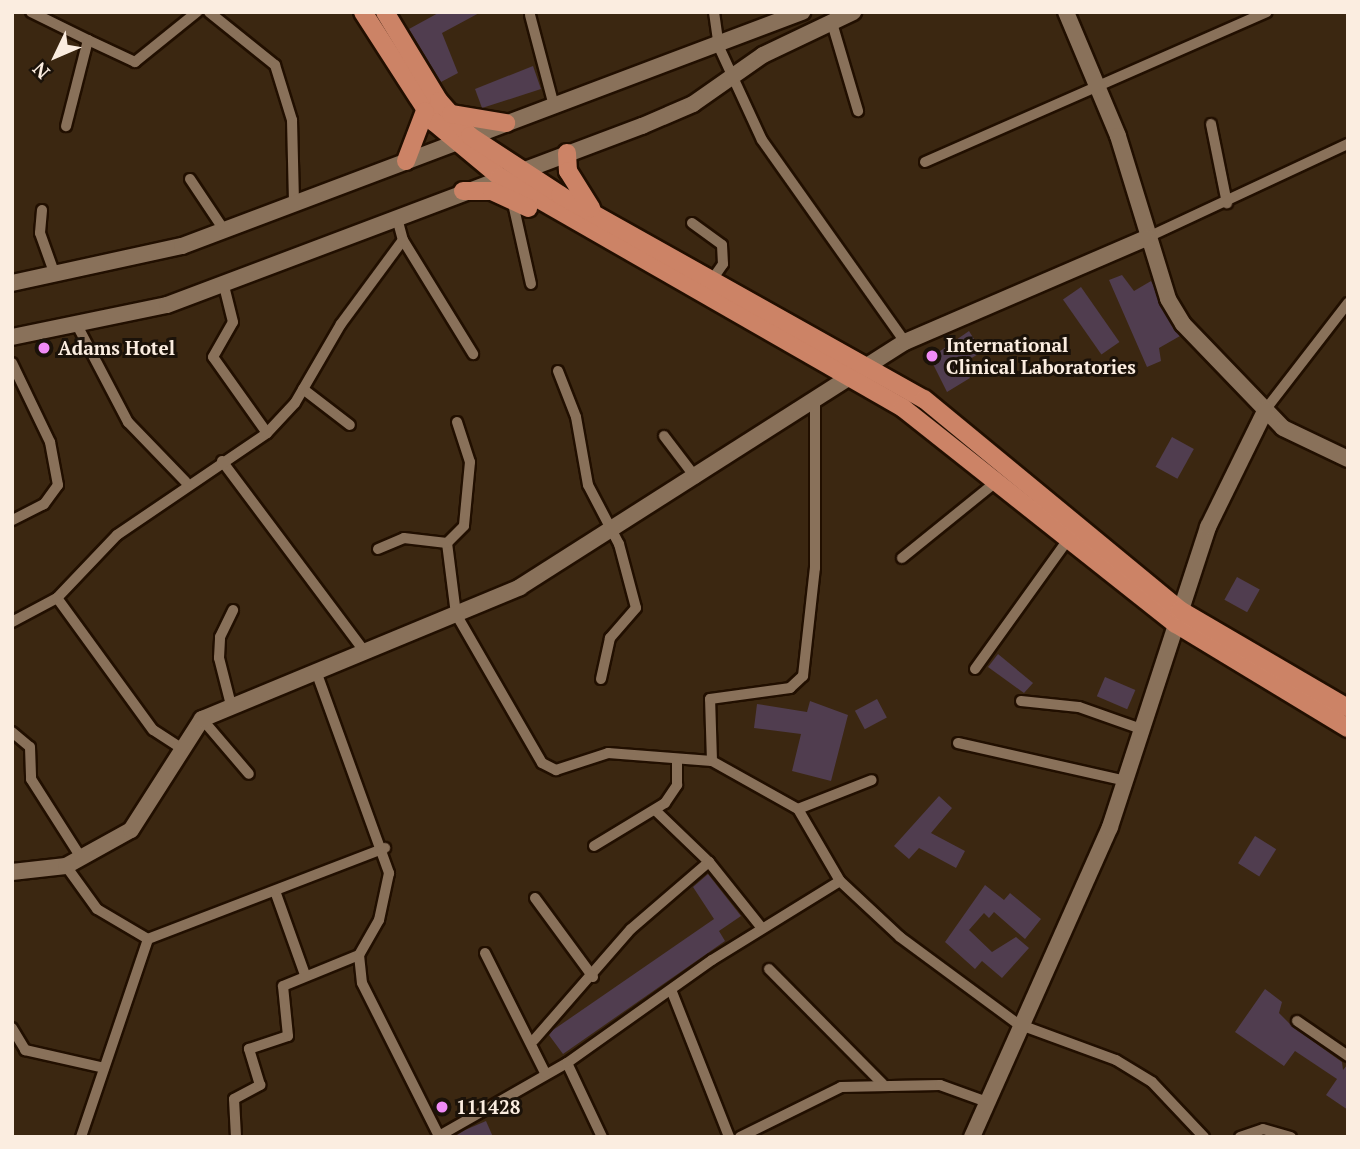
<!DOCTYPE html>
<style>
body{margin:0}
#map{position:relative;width:1360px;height:1149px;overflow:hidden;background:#3b2711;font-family:"PT Serif",serif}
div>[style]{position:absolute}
.building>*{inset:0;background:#503d4f;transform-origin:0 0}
.roads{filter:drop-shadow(2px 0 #210f00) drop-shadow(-2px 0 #210f00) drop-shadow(0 2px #210f00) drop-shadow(0 -2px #210f00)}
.street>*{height:10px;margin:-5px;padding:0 5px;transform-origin:5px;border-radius:5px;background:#89715a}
.secondary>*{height:16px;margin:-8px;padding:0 8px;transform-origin:8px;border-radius:8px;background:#89715a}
.primary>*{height:18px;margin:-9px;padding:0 9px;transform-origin:9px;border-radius:9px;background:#cc8366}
.dots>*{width:19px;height:19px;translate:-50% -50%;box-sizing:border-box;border:4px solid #1b1209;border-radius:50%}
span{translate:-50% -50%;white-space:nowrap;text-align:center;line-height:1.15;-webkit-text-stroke:6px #1b1209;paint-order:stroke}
.poi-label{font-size:19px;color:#fbede0;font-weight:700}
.left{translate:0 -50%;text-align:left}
.frame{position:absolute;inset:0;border:14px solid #fbede0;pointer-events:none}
.north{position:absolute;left:21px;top:21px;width:70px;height:70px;-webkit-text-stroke:5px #1b1209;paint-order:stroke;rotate:226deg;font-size:19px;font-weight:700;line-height:28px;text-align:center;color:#fbede0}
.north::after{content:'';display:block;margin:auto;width:24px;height:32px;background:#fbede0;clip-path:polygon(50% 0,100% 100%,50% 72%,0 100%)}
</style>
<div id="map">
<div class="building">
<div style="clip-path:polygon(440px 12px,481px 12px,442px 33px,458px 73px,441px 82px,409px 29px)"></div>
<div style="clip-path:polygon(533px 66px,541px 89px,482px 108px,475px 89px)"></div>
<div style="clip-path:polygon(1122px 275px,1134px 291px,1151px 281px,1180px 336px,1159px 348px,1161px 361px,1147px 367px,1109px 280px)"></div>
<div style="left:1081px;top:287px;width:67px;height:22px;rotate:55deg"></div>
<div style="clip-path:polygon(969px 331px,982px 352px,961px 364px,970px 378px,947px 392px,930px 358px)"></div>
<div style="left:1172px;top:437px;width:25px;height:34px;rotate:29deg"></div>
<div style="left:1237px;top:577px;width:26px;height:26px;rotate:29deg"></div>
<div style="clip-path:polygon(998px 654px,1033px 683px,1024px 693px,988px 667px)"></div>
<div style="left:1105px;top:677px;width:33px;height:21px;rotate:23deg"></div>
<div style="left:877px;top:699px;width:21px;height:25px;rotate:62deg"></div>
<div style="clip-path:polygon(810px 701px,848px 715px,831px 781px,792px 771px,801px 734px,754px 728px,757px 704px,807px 712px)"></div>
<div style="clip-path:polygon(939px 796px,952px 808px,931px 833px,965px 851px,956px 868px,919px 848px,909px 859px,894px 846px)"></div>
<div style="left:1255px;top:836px;width:25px;height:32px;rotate:32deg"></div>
<div style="clip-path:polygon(708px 874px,741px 916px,719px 931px,725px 941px,563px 1054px,549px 1035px,553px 1030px,714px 919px,693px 887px)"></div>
<div style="clip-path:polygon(985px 885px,1004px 900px,1010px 893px,1041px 919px,1025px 939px,994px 912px,989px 918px,984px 913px,969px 930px,992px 952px,1016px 937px,1029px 948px,1002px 978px,982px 961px,975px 969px,945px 942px)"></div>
<div style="clip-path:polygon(1265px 989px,1282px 1002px,1279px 1013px,1293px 1027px,1342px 1062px,1343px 1070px,1348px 1064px,1348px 1110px,1326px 1095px,1337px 1079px,1295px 1051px,1284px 1066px,1235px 1032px)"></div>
<div style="clip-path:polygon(486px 1121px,493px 1137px,454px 1137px,465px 1130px)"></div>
</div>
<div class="roads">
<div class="street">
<div style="left:31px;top:12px;width:64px;rotate:26.2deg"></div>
<div style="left:88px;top:40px;width:89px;rotate:104.3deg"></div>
<div style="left:209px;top:12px;width:85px;rotate:38.8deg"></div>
<div style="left:275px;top:65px;width:58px;rotate:72.8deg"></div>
<div style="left:292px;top:120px;width:84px;rotate:88.6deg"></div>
<div style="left:714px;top:12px;width:35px;rotate:82deg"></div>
<div style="left:719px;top:47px;width:102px;rotate:65.2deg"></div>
<div style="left:762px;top:140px;width:247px;rotate:54.7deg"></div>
<div style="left:530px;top:15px;width:94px;rotate:75.2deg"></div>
<div style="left:832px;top:23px;width:92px;rotate:73.5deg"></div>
<div style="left:88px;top:40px;width:52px;rotate:25.1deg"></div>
<div style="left:135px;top:62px;width:80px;rotate:-38.9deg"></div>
<div style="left:1211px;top:124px;width:81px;rotate:78.6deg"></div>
<div style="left:925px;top:162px;width:373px;rotate:-23.7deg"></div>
<div style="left:190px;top:179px;width:61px;rotate:56.3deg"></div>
<div style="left:512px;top:199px;width:87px;rotate:77.4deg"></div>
<div style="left:42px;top:210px;width:23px;rotate:95deg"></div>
<div style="left:40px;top:233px;width:45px;rotate:70.3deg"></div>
<div style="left:397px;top:218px;width:23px;rotate:75deg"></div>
<div style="left:403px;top:240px;width:134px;rotate:58.4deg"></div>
<div style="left:692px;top:223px;width:37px;rotate:36deg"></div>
<div style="left:722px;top:245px;width:19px;rotate:87deg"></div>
<div style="left:723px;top:264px;width:19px;rotate:125deg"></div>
<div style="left:1146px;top:238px;width:223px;rotate:-25deg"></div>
<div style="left:77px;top:325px;width:110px;rotate:62.3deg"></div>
<div style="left:128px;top:422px;width:83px;rotate:46deg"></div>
<div style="left:12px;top:363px;width:88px;rotate:64.3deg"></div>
<div style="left:50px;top:442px;width:44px;rotate:79.5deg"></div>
<div style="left:58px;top:485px;width:24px;rotate:126deg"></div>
<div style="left:44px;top:504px;width:36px;rotate:153deg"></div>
<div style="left:558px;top:371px;width:49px;rotate:68.6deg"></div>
<div style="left:576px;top:417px;width:69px;rotate:80deg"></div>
<div style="left:588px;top:485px;width:67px;rotate:62.3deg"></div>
<div style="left:619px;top:544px;width:66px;rotate:75.1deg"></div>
<div style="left:636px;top:608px;width:40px;rotate:131deg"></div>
<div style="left:610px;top:638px;width:42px;rotate:102.4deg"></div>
<div style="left:303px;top:389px;width:59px;rotate:37.5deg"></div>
<div style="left:1266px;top:409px;width:134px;rotate:-52.3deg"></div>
<div style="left:457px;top:422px;width:42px;rotate:72deg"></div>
<div style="left:470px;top:462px;width:64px;rotate:95.4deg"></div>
<div style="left:464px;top:526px;width:24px;rotate:135deg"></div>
<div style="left:447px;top:543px;width:72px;rotate:82.8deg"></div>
<div style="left:456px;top:614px;width:172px;rotate:60deg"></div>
<div style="left:542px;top:763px;width:16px;rotate:27deg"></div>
<div style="left:556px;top:770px;width:55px;rotate:-18.1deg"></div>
<div style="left:608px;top:753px;width:104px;rotate:4.4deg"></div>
<div style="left:712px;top:761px;width:98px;rotate:29.2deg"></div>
<div style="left:267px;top:433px;width:41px;rotate:-47deg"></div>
<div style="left:295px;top:403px;width:91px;rotate:-59.8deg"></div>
<div style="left:341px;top:324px;width:104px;rotate:-53.6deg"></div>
<div style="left:664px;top:436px;width:53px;rotate:52.7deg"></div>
<div style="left:222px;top:461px;width:237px;rotate:53.2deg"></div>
<div style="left:378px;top:549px;width:28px;rotate:-23deg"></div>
<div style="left:404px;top:538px;width:43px;rotate:6.6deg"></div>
<div style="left:902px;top:558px;width:122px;rotate:-39deg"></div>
<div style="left:12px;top:622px;width:51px;rotate:-28.1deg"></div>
<div style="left:975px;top:669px;width:158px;rotate:-54.3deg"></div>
<div style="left:317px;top:674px;width:212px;rotate:70.1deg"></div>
<div style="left:389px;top:873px;width:48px;rotate:102deg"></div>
<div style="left:379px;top:920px;width:40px;rotate:119.7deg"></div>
<div style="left:359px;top:955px;width:28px;rotate:84deg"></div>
<div style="left:362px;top:983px;width:171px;rotate:63.3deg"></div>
<div style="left:439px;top:1136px;width:147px;rotate:-29.7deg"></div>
<div style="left:567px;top:1063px;width:82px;rotate:64.7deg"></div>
<div style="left:1021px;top:701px;width:58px;rotate:5.9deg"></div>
<div style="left:1079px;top:707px;width:66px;rotate:19.5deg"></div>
<div style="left:231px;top:705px;width:49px;rotate:-104.3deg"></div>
<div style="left:219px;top:658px;width:21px;rotate:-87deg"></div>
<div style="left:220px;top:637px;width:30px;rotate:-64deg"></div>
<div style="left:202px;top:719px;width:72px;rotate:49.5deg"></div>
<div style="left:12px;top:732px;width:23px;rotate:40deg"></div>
<div style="left:30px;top:747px;width:32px;rotate:88deg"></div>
<div style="left:31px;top:779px;width:95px;rotate:57.5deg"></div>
<div style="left:958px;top:743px;width:173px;rotate:12.7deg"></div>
<div style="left:181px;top:748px;width:33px;rotate:-147deg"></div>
<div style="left:153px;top:730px;width:163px;rotate:-126deg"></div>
<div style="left:57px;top:598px;width:87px;rotate:-46.4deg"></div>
<div style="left:117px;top:535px;width:181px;rotate:-34.2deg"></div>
<div style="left:267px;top:433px;width:93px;rotate:-125.4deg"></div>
<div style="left:213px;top:357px;width:40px;rotate:-60.3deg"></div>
<div style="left:233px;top:322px;width:38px;rotate:-104deg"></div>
<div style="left:712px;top:761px;width:62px;rotate:-91.8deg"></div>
<div style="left:710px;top:699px;width:81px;rotate:-7.8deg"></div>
<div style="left:790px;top:688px;width:18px;rotate:-43deg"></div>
<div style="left:803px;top:676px;width:109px;rotate:-83.7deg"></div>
<div style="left:815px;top:568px;width:165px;rotate:-90deg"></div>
<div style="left:655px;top:810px;width:75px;rotate:43.9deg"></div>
<div style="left:594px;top:846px;width:83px;rotate:-31.2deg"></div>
<div style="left:665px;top:803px;width:22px;rotate:-56deg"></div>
<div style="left:677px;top:785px;width:25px;rotate:-90deg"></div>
<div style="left:66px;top:866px;width:53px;rotate:54.2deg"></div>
<div style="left:97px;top:909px;width:59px;rotate:30.5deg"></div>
<div style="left:840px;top:881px;width:83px;rotate:-120.3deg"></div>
<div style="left:798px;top:809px;width:79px;rotate:-21.4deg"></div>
<div style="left:275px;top:891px;width:89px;rotate:70.3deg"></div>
<div style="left:535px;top:898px;width:98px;rotate:53.7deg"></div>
<div style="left:485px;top:953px;width:134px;rotate:63.4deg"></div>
<div style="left:769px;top:969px;width:161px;rotate:45.3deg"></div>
<div style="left:672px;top:992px;width:156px;rotate:68.5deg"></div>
<div style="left:1297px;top:1021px;width:62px;rotate:34.5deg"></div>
<div style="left:12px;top:1028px;width:26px;rotate:59deg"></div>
<div style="left:25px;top:1050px;width:81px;rotate:12.8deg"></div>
<div style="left:534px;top:1040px;width:147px;rotate:-48.9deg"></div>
<div style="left:631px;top:929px;width:103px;rotate:-40.7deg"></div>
<div style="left:709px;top:862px;width:83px;rotate:51.3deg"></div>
<div style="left:567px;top:1063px;width:178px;rotate:-35.4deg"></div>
<div style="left:712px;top:960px;width:150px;rotate:-31.7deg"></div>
<div style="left:840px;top:881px;width:82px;rotate:43deg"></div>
<div style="left:900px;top:937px;width:147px;rotate:36.4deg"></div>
<div style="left:1018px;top:1024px;width:104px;rotate:20.2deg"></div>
<div style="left:1116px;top:1060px;width:42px;rotate:31.4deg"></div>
<div style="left:1152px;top:1082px;width:76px;rotate:46.6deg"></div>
<div style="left:81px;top:1137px;width:209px;rotate:-71.3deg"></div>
<div style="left:148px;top:939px;width:254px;rotate:-21deg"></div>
<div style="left:236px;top:1137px;width:38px;rotate:-93deg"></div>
<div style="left:234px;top:1099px;width:30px;rotate:-28deg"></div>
<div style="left:260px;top:1085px;width:38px;rotate:-107deg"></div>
<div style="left:249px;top:1049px;width:41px;rotate:-18.4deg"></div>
<div style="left:288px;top:1036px;width:50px;rotate:-95.7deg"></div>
<div style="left:283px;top:986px;width:82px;rotate:-22.2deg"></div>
<div style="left:740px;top:1137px;width:113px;rotate:-26.3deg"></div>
<div style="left:841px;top:1087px;width:99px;rotate:-1.2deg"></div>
<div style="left:940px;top:1085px;width:50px;rotate:19.9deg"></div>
<div style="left:1240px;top:1137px;width:24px;rotate:-19deg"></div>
<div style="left:1263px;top:1129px;width:29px;rotate:16deg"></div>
</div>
<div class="secondary">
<div style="left:1066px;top:12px;width:134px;rotate:67.2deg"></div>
<div style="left:1118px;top:136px;width:170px;rotate:72.9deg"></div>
<div style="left:1168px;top:299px;width:29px;rotate:59deg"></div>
<div style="left:1183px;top:324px;width:144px;rotate:46.1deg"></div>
<div style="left:1283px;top:428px;width:72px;rotate:25.5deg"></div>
<div style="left:12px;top:283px;width:174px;rotate:-12.3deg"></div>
<div style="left:182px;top:246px;width:663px;rotate:-20.68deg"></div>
<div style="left:12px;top:337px;width:158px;rotate:-11.7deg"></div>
<div style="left:167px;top:305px;width:508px;rotate:-20.65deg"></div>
<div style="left:642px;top:126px;width:56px;rotate:-23.3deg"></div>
<div style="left:693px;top:104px;width:85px;rotate:-35deg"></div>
<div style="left:763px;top:55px;width:100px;rotate:-25.5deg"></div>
<div style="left:12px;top:872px;width:54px;rotate:-6.3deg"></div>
<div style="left:66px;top:866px;width:74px;rotate:-29deg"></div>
<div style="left:131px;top:830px;width:132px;rotate:-57.4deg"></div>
<div style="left:202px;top:719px;width:344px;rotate:-22.5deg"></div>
<div style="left:520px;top:587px;width:456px;rotate:-32.5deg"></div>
<div style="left:905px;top:342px;width:262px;rotate:-23.3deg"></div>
<div style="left:972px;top:1137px;width:339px;rotate:-66deg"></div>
<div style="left:1110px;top:827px;width:316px;rotate:-71.9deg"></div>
<div style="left:1208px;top:527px;width:131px;rotate:-63.8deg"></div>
</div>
<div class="primary">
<div style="left:363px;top:12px;width:131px;rotate:57.2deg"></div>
<div style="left:434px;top:122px;width:86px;rotate:39.8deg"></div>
<div style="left:500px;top:177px;width:465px;rotate:29.8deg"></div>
<div style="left:903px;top:408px;width:348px;rotate:38.4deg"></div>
<div style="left:1176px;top:624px;width:201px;rotate:31.2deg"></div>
<div style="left:385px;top:12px;width:104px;rotate:58.8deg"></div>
<div style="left:439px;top:101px;width:47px;rotate:48.5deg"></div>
<div style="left:470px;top:136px;width:108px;rotate:33.2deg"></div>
<div style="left:560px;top:195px;width:417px;rotate:29.3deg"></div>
<div style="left:924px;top:399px;width:332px;rotate:39.5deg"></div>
<div style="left:1180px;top:610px;width:194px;rotate:30.3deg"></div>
<div style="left:451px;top:114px;width:56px;rotate:9.3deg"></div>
<div style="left:567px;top:153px;width:18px;rotate:87deg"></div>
<div style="left:568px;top:171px;width:44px;rotate:58.1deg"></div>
<div style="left:406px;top:161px;width:53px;rotate:-69.2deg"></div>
<div style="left:463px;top:191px;width:29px"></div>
<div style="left:492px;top:191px;width:40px;rotate:25deg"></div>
</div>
</div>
<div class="dots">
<div style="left:44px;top:348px;background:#f08bf6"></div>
<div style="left:932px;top:356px;background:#f08bf6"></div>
<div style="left:442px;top:1107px;background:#f08bf6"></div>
</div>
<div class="poi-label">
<span class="left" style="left:946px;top:356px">International<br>Clinical Laboratories</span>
<span class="left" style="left:58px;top:348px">Adams Hotel</span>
<span class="left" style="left:456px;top:1107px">111428</span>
</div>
<div class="frame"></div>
<div class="north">N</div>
</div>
